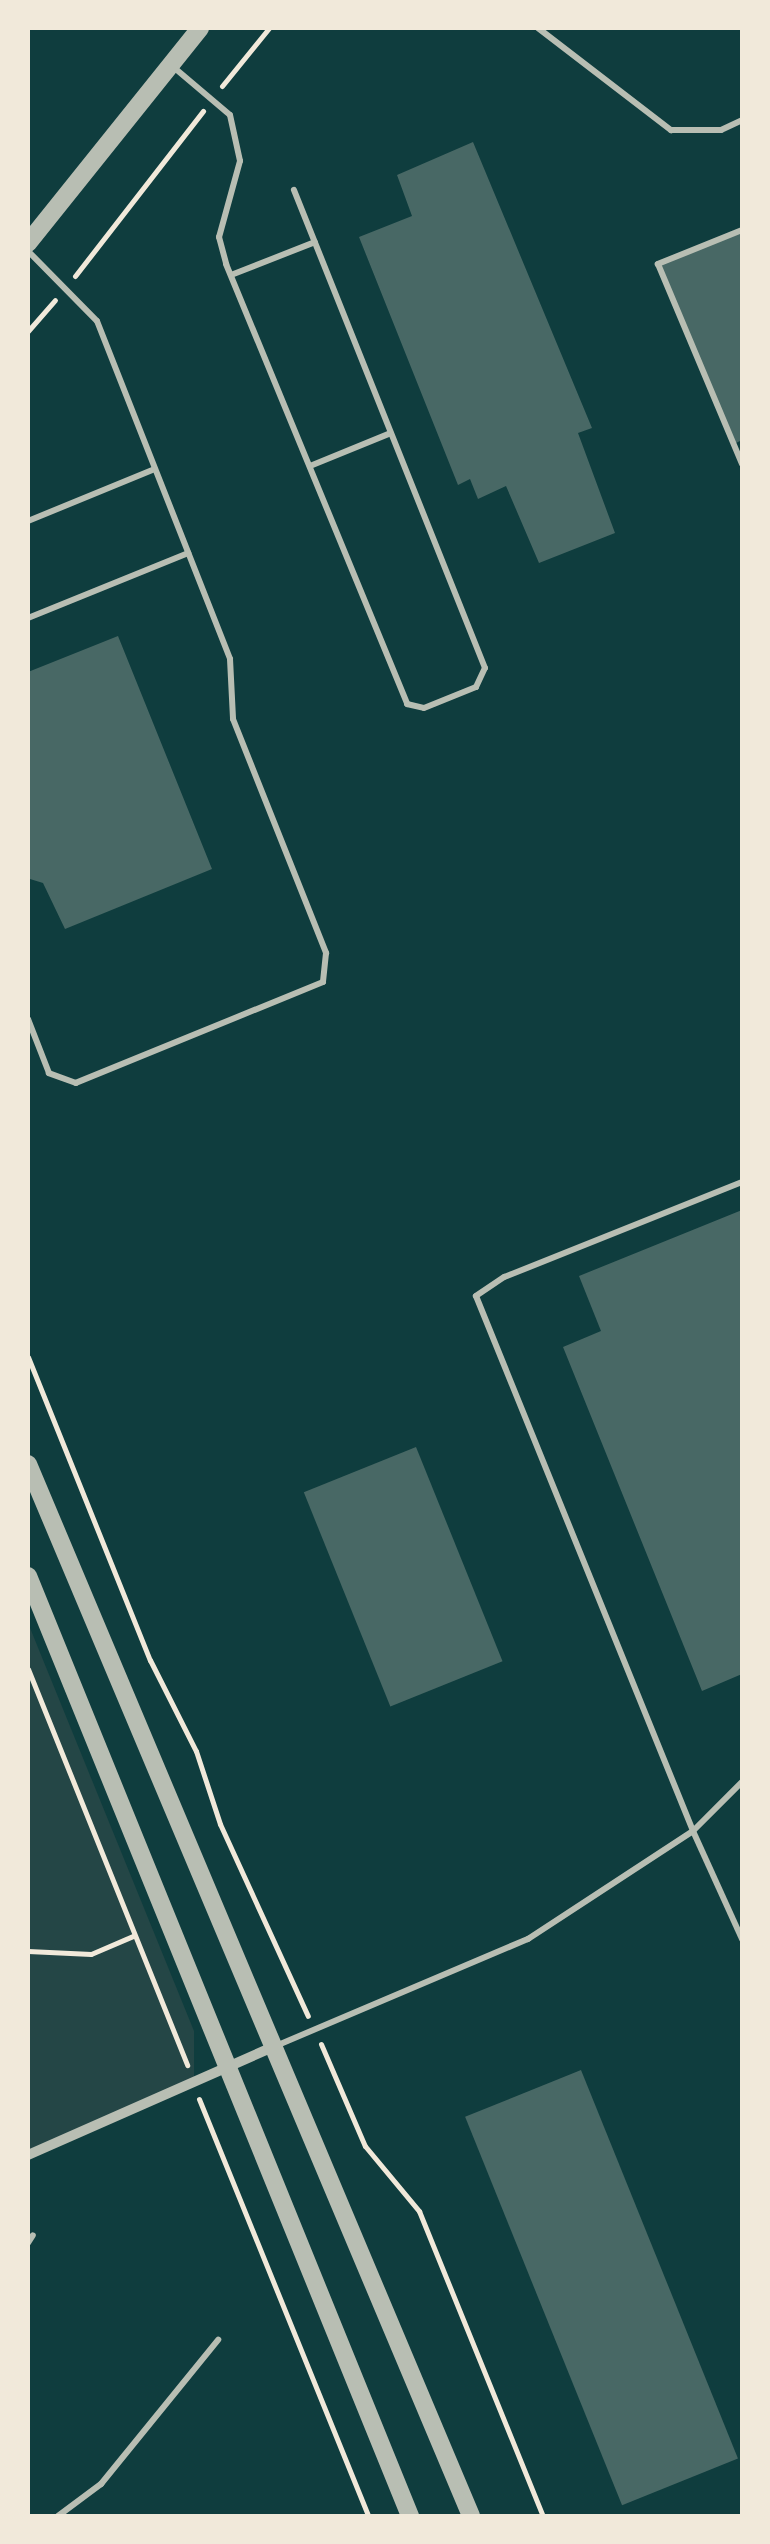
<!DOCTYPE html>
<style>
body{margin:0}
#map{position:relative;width:770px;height:2544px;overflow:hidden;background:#0f3d3e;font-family:"Varela Round",sans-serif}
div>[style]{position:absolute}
.green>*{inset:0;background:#244646}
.building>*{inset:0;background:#486865;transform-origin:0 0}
.path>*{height:5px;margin:-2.5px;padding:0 2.5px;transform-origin:2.5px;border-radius:2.5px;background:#f1e9da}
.service>*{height:6px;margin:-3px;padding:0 3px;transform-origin:3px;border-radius:3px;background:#b8beb3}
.minor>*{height:10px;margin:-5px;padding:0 5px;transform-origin:5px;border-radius:5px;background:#b8beb3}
.tertiary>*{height:18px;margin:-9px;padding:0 9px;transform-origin:9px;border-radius:9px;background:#b8beb3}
span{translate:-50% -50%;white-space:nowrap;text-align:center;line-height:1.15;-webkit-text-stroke:9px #f1e9da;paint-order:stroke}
.frame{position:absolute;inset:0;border:30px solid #f1e9da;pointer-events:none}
</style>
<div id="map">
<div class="green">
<div style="clip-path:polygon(28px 1623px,194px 2031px,194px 2085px,28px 2155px)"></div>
</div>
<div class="building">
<div style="clip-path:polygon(473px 142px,592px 428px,578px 433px,615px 533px,539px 563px,506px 486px,478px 499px,470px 479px,458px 485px,359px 237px,412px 216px,397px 175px)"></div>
<div style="clip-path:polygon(742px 228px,742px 440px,734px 444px,658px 264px)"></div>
<div style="clip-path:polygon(118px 636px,212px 869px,65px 929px,43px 883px,30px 879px,28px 871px,28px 672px)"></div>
<div style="clip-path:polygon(742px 1210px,742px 1674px,702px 1691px,563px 1347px,601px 1331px,579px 1276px)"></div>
<div style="left:416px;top:1447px;width:231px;height:121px;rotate:68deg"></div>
<div style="left:581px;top:2070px;width:419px;height:125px;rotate:68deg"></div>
</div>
<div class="path">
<div style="left:222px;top:86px;width:75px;rotate:-51deg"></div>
<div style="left:75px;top:276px;width:209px;rotate:-52.2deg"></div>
<div style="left:28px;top:331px;width:41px;rotate:-48.9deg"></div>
<div style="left:28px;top:1357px;width:327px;rotate:68.1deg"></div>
<div style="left:150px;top:1660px;width:102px;rotate:63.2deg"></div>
<div style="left:196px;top:1751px;width:77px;rotate:71.8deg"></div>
<div style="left:220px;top:1824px;width:211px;rotate:65.4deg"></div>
<div style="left:28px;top:1669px;width:427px;rotate:68.1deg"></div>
<div style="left:28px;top:1951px;width:63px;rotate:2.7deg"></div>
<div style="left:91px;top:1954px;width:46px;rotate:-23.2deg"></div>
<div style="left:321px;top:2044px;width:111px;rotate:66.7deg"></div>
<div style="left:365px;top:2146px;width:85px;rotate:50.3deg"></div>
<div style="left:419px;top:2211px;width:329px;rotate:67.9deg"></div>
<div style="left:199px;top:2099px;width:450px;rotate:67.9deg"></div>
</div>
<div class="service">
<div style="left:538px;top:28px;width:168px;rotate:37.5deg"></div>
<div style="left:671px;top:130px;width:50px"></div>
<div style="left:721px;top:130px;width:23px;rotate:-25deg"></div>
<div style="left:171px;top:65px;width:77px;rotate:40.3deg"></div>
<div style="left:230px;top:115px;width:47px;rotate:77.7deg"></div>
<div style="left:240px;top:161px;width:79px;rotate:105.4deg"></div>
<div style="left:219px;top:237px;width:28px;rotate:75deg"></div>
<div style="left:226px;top:264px;width:476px;rotate:67.6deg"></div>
<div style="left:407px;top:704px;width:17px;rotate:13deg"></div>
<div style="left:424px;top:708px;width:56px;rotate:-22deg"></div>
<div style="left:476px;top:687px;width:21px;rotate:-65deg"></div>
<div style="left:485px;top:668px;width:515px;rotate:-111.78deg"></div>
<div style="left:742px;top:230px;width:91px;rotate:158deg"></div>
<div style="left:658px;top:264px;width:217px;rotate:67.2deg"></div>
<div style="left:28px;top:251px;width:98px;rotate:45.4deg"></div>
<div style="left:97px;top:321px;width:363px;rotate:68.5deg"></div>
<div style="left:230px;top:659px;width:60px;rotate:87.1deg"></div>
<div style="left:233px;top:719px;width:252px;rotate:68.3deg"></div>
<div style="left:326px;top:953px;width:29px;rotate:96deg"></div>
<div style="left:323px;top:982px;width:267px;rotate:157.8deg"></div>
<div style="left:76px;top:1083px;width:29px;rotate:-160deg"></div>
<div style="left:49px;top:1073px;width:58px;rotate:-111.3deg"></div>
<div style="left:231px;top:275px;width:90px;rotate:-21.4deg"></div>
<div style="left:310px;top:466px;width:87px;rotate:-22.2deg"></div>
<div style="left:28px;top:521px;width:137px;rotate:-22.3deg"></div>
<div style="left:28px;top:618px;width:173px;rotate:-22.1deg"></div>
<div style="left:742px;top:1182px;width:256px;rotate:158.2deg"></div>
<div style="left:504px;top:1277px;width:34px;rotate:146deg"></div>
<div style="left:476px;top:1296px;width:577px;rotate:67.92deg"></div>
<div style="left:693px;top:1831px;width:119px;rotate:65.6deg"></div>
<div style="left:278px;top:2045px;width:272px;rotate:-23deg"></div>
<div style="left:528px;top:1939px;width:197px;rotate:-33.2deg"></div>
<div style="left:693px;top:1831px;width:69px;rotate:-45deg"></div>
<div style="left:28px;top:2243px;width:9px;rotate:-58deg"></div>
<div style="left:58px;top:2516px;width:54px;rotate:-36.7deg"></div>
<div style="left:101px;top:2484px;width:186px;rotate:-50.9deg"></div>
</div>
<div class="minor">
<div style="left:28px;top:2155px;width:266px;rotate:-23.8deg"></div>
</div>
<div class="tertiary">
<div style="left:28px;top:243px;width:275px;rotate:-51.3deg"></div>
<div style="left:28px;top:1464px;width:1141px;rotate:67.16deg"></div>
<div style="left:28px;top:1576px;width:1015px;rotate:67.88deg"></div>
</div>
<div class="frame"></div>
</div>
